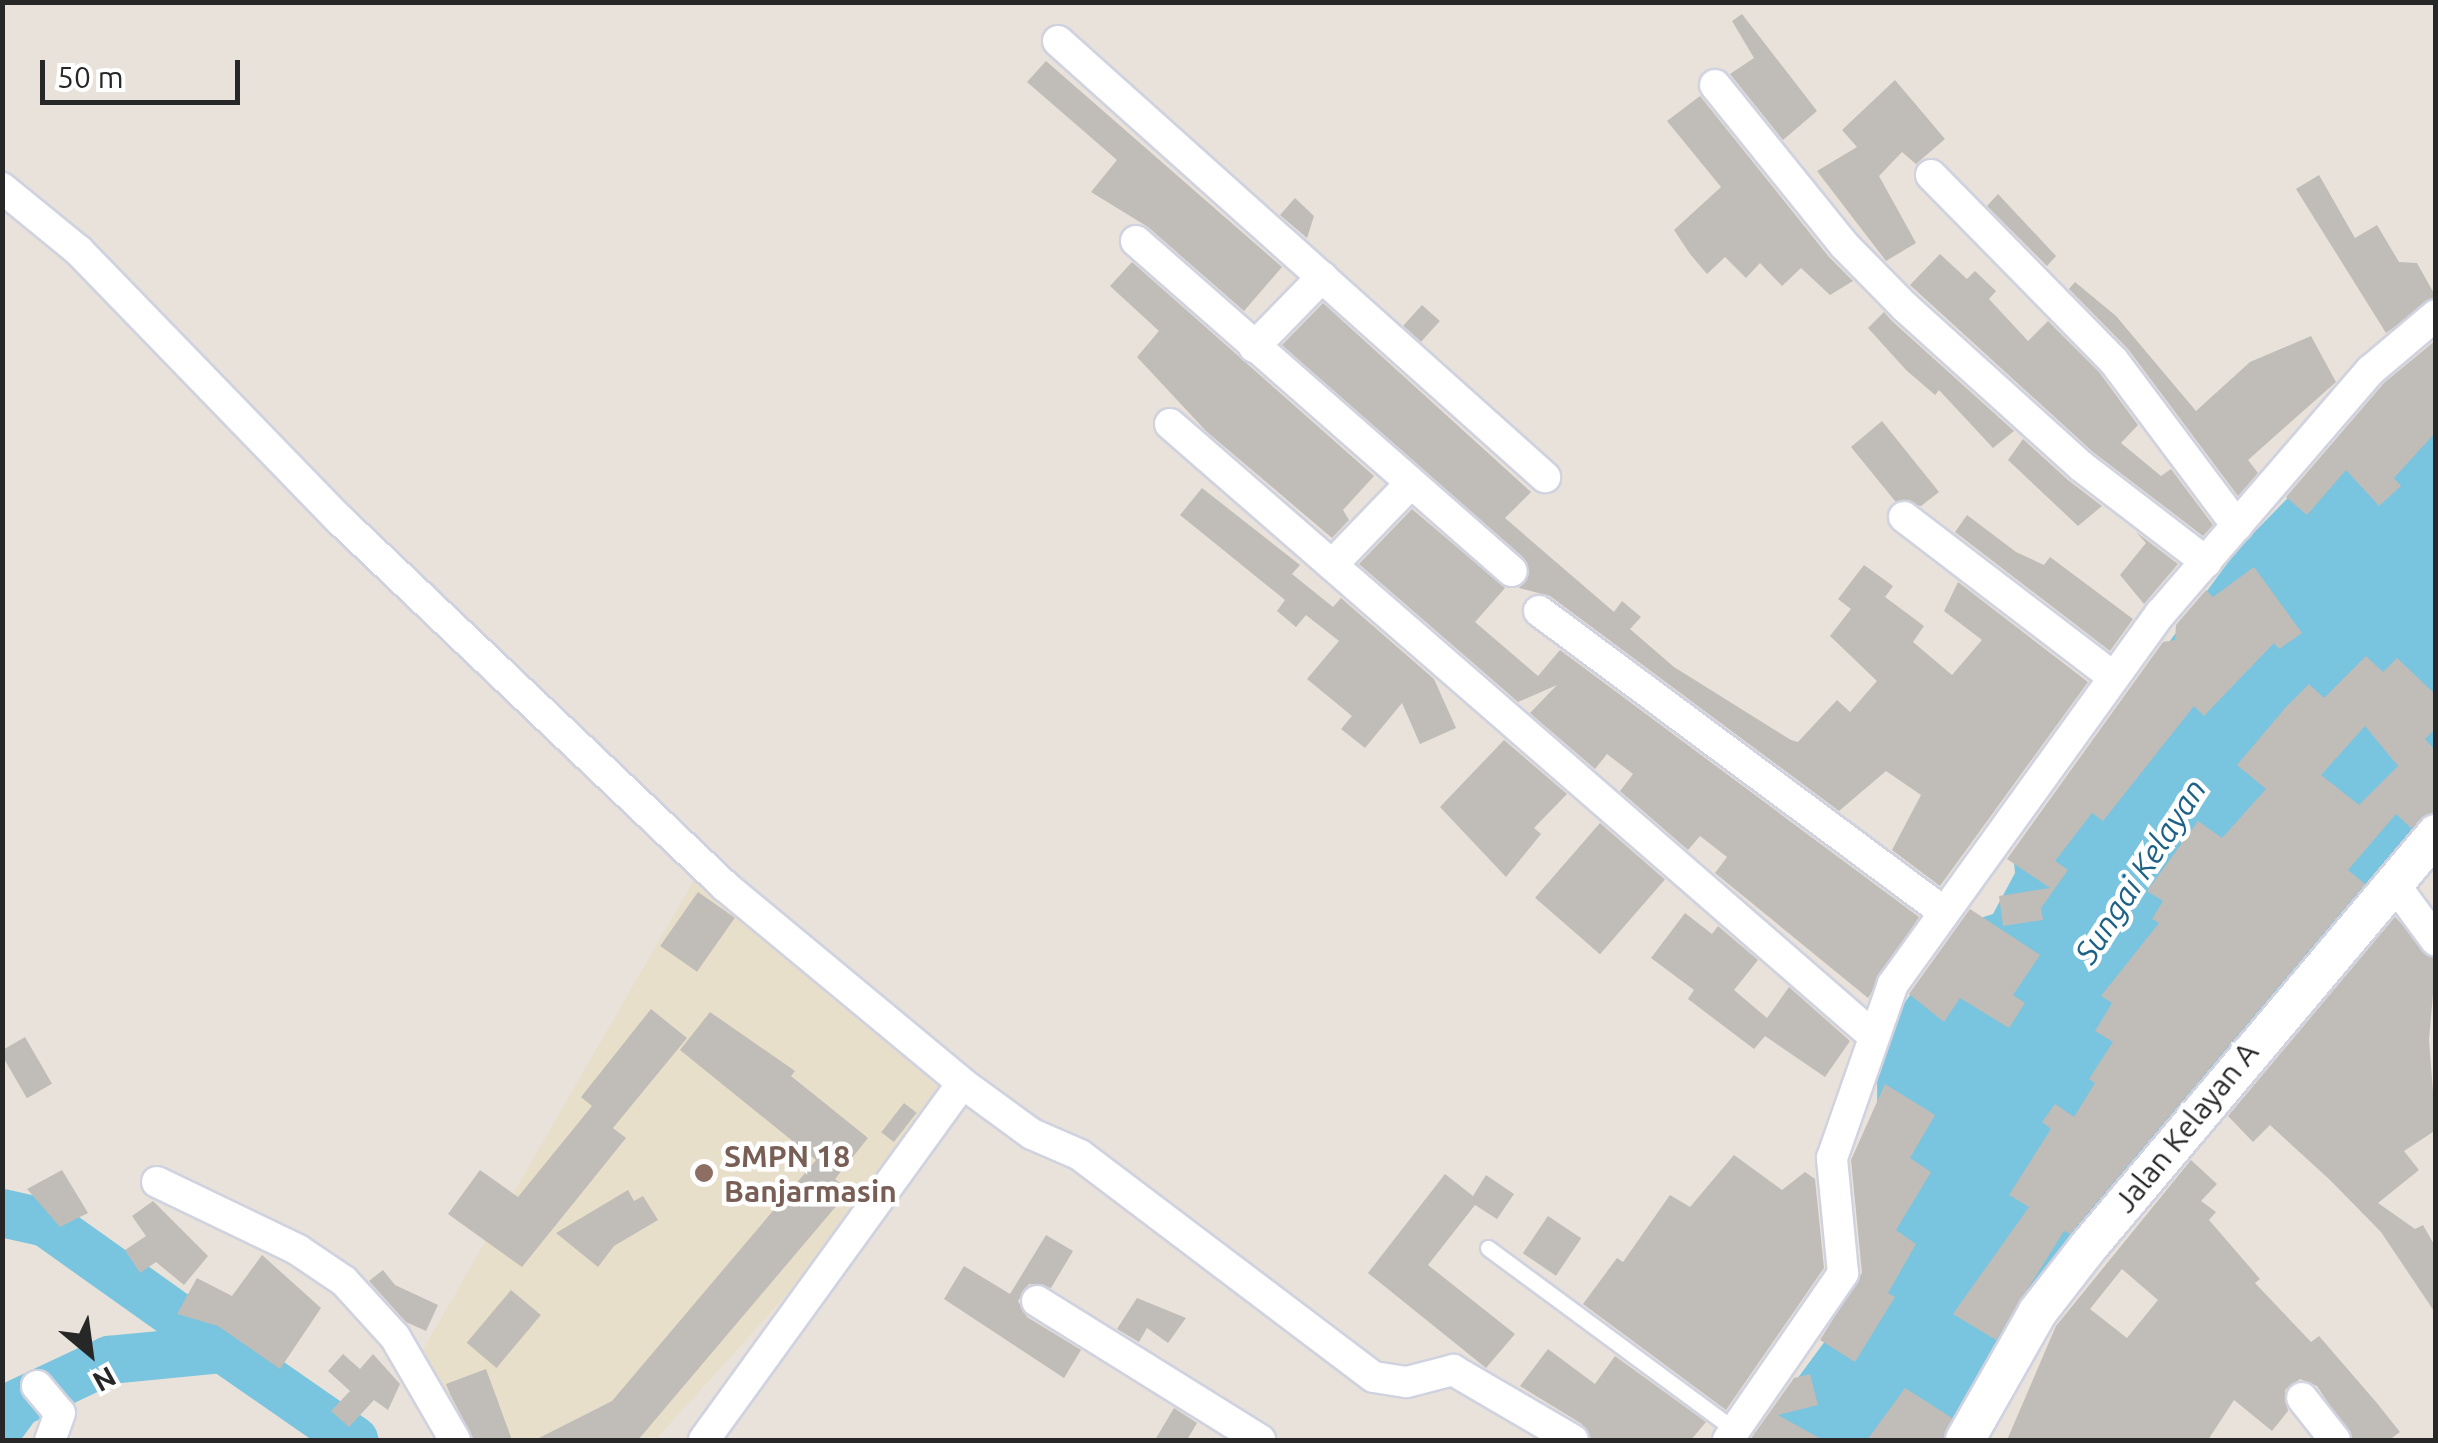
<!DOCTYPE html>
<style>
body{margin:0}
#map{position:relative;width:2438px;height:1443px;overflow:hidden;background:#e8e2da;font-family:Ubuntu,sans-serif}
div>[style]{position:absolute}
.education>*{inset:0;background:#e8dfcb}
.water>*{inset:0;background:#79c4df}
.river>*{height:48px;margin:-24px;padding:0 24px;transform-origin:24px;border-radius:24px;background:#79c4df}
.building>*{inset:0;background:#c0bcb7;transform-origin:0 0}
.roads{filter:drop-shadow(2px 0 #d0d3df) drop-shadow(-2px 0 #d0d3df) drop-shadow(0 2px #d0d3df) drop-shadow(0 -2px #d0d3df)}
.service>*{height:15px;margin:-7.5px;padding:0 7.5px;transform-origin:7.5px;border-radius:7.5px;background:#fff}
.minor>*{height:30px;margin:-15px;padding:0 15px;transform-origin:15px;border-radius:15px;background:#fff}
.tertiary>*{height:38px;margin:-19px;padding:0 19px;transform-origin:19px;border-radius:19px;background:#fff}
.dots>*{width:28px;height:28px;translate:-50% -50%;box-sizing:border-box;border:5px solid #fff;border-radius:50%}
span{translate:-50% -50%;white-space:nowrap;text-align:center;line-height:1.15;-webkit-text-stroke:9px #fff;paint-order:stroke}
.street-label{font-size:30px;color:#272727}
.education-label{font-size:30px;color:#785e54;font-weight:700}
.left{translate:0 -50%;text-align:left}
.water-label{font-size:32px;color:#1d6286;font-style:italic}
.frame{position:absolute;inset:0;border:5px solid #272727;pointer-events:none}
.north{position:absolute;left:40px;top:1303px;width:100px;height:100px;-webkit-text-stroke:8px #fff;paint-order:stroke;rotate:151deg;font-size:28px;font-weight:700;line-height:40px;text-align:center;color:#272727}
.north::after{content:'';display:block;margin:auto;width:35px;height:45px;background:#272727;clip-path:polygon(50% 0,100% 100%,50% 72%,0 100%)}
.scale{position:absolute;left:40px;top:60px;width:200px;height:45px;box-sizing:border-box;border:5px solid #272727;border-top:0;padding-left:12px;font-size:30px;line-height:35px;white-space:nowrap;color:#272727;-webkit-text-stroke:8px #fff;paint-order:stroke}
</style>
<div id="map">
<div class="education">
<div style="clip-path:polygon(694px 880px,946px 1089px,820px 1258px,658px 1437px,460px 1440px,421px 1353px)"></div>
</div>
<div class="water">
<div style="clip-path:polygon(2435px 347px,2435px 812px,2263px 1011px,1947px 1440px,1752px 1440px,1865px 1287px,1878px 1238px,1877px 1072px,1903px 1005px,1961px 924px,1993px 914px,2015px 873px,2013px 853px,2238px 549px)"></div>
</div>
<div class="river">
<div style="left:2px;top:1213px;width:45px;rotate:12.8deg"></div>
<div style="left:46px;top:1223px;width:217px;rotate:35.4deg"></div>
<div style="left:2px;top:1425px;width:27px;rotate:-54deg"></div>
<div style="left:18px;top:1403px;width:101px;rotate:-25.3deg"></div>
<div style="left:109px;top:1360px;width:115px;rotate:-5.5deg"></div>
<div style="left:223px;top:1349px;width:160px;rotate:34.8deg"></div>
</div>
<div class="building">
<div style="clip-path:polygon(1742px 14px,1817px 111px,1783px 140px,1730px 74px,1754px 58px,1732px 21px)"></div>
<div style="clip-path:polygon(1046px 61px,1282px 267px,1244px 311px,1148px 227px,1091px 192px,1117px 160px,1027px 82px)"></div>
<div style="clip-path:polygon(1895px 80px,1945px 139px,1916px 164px,1902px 152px,1879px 176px,1916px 243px,1886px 261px,1817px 171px,1857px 147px,1842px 130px)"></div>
<div style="clip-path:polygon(1700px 96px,1829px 257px,1853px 281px,1830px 295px,1801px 268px,1782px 286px,1760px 263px,1746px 278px,1725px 257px,1707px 274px,1690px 254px,1674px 230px,1721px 187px,1667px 121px)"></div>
<div style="clip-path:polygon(2319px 175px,2355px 238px,2377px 225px,2399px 262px,2417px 263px,2436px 297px,2386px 333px,2296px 189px)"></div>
<div style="clip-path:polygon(1998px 194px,2056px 256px,2047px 266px,1987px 206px)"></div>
<div style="clip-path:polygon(1295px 198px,1314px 216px,1307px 238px,1280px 215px)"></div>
<div style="clip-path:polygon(1940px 254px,1967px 279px,1975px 271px,1996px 291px,1989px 299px,2028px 341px,2048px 321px,2099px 372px,2138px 425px,2121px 443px,2161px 476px,2171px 469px,2213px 525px,2203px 536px,2093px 452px,1910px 285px)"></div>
<div style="clip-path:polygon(1132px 262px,1374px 476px,1343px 510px,1349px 520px,1332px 538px,1206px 431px,1137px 357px,1159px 331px,1110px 286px)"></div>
<div style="clip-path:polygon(2075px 282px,2116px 316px,2196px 411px,2250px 362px,2311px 336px,2336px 382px,2248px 460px,2258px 473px,2238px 496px,2128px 349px,2069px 289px)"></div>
<div style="clip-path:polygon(1323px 303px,1531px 492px,1505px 518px,1614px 612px,1622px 601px,1641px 617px,1630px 629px,1674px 667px,1791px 740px,1798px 742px,1837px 700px,1850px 712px,1877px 681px,1830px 636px,1851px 609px,1838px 599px,1864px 565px,1893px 586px,1885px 597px,1924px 626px,1913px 642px,1952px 675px,1982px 640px,1944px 611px,1958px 582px,2088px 682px,1940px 886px,1892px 850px,1921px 795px,1886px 771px,1839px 811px,1550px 596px,1519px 588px,1529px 574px,1523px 557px,1282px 345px)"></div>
<div style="left:1422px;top:305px;width:24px;height:28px;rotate:42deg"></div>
<div style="clip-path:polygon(1884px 312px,1892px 321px,2014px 431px,1993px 448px,1939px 390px,1935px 395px,1906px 370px,1868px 328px)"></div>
<div style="clip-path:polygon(2436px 340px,2436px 432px,2394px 478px,2401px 486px,2379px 506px,2346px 470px,2307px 515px,2286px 497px,2384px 383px)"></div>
<div style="clip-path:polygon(1882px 421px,1939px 492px,1921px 506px,1895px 501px,1851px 447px)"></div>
<div style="clip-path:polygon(2023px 439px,2068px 480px,2102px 506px,2078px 526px,2008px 460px)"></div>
<div style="clip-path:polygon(1202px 488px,1300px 565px,1292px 574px,1333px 607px,1341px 598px,1434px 679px,1456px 728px,1420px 744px,1402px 703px,1365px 748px,1341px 729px,1352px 716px,1307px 679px,1339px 641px,1306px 615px,1296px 627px,1277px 611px,1285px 600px,1180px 515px)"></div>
<div style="clip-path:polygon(1412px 509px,1505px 588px,1475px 622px,1538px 676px,1560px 650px,1919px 917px,1868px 998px,1715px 873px,1727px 857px,1700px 836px,1688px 850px,1620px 791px,1633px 774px,1607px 754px,1595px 769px,1530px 713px,1557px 685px,1518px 702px,1359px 564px)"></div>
<div style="clip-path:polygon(1967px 515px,2016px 552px,2044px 565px,2050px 557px,2133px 619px,2110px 651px,1955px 532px)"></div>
<div style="clip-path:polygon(2136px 532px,2178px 564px,2144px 604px,2120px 575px,2146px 543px)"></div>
<div style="clip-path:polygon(2254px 567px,2302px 633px,2279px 649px,2274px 643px,2204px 716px,2194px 706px,2103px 821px,2092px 813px,2055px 861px,2068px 870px,2041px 908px,2043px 920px,2003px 926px,1999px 896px,2050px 888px,2007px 859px,2163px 642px,2175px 640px,2176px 625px,2206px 590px,2213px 597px)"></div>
<div style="clip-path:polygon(evenodd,2366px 656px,2383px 672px,2397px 658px,2436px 695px,2436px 728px,2425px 739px,2436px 751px,2436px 812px,2411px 828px,2396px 814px,2348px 870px,2365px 884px,2070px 1234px,2064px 1231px,1996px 1340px,1953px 1314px,2029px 1207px,2009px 1195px,2051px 1129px,2042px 1122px,2055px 1104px,2074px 1117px,2095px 1083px,2089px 1079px,2113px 1042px,2095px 1031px,2112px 1003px,2101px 996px,2159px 923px,2152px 919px,2163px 901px,2147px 891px,2198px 821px,2222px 838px,2266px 789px,2237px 765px,2286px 707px,2309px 684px,2324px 698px,2366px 656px,2365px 726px,2398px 766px,2359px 805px,2321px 775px,2365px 726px)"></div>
<div style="clip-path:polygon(1504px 740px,1567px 794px,1534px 828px,1541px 834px,1506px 877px,1440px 807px)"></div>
<div style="left:1600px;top:823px;width:86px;height:99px;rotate:41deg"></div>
<div style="left:698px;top:892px;width:45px;height:66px;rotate:35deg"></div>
<div style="clip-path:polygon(1970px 909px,2040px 955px,2013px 995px,2025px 1003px,2009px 1028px,1960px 998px,1944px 1022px,1909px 994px)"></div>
<div style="clip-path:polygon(1685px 913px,1712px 934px,1718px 926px,1758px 960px,1734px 990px,1767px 1018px,1789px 987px,1850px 1041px,1825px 1077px,1765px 1036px,1754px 1049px,1688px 999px,1694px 990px,1651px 958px)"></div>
<div style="clip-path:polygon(2395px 917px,2436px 959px,2429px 1040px,2436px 1130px,2404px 1151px,2419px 1170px,2378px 1203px,2415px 1229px,2423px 1225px,2436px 1248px,2436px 1314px,2381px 1232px,2330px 1180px,2270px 1125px,2253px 1142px,2228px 1116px)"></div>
<div style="clip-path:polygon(651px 1009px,687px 1038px,613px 1128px,626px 1138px,522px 1267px,448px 1214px,480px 1170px,518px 1197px,592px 1106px,581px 1097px)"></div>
<div style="clip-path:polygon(710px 1012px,795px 1071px,791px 1076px,868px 1138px,835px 1179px,849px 1191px,638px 1440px,535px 1440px,612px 1401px,816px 1160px,680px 1050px)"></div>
<div style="left:25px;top:1037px;width:54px;height:29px;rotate:60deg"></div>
<div style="clip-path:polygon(1885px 1084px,1935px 1115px,1910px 1158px,1931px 1172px,1896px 1230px,1916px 1244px,1888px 1293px,1895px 1297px,1855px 1362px,1820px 1340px,1862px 1273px,1851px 1160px)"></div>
<div style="left:904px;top:1103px;width:16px;height:37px;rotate:38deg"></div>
<div style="clip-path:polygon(1734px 1155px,1782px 1190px,1805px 1172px,1815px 1179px,1824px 1268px,1726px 1410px,1583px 1304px,1617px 1258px,1623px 1262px,1670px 1195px,1690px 1207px)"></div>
<div style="clip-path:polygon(evenodd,2191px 1160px,2217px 1184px,2201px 1201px,2216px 1212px,2209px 1220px,2260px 1279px,2255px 1283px,2311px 1342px,2319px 1336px,2376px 1402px,2400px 1432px,2389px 1440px,2353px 1440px,2317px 1386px,2300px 1379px,2285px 1390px,2288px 1411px,2272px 1431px,2234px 1400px,2208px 1440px,2007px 1440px,2056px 1326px,2191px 1160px,2122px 1269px,2158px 1300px,2127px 1338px,2090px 1309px,2122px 1269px)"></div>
<div style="clip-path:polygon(62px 1170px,88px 1213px,60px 1227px,27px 1189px)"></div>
<div style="clip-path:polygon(1445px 1174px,1473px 1196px,1486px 1175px,1514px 1194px,1497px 1219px,1475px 1205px,1428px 1265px,1515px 1334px,1486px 1368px,1368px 1273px)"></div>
<div style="clip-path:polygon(628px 1190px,634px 1201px,643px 1196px,658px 1220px,614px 1246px,598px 1267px,556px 1233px)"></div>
<div style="clip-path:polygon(153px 1201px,208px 1256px,184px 1285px,156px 1262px,140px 1273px,125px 1250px,146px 1236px,132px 1216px)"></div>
<div style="left:1548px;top:1216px;width:40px;height:45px;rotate:34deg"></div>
<div style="clip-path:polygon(1046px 1235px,1073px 1251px,1051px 1288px,1029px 1284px,1018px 1301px,1027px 1317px,1081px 1350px,1064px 1378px,944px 1299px,964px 1266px,1010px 1294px)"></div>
<div style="clip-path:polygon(262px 1255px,321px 1308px,280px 1369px,218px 1326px,177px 1314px,197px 1278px,232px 1296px)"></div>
<div style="clip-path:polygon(383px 1270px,395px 1285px,438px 1305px,426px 1331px,406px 1322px,369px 1281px)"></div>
<div style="left:511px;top:1290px;width:39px;height:69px;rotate:40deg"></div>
<div style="clip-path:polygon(1137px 1298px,1186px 1318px,1168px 1343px,1147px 1328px,1139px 1342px,1117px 1329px)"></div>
<div style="clip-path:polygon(1548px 1349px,1595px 1384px,1615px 1356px,1706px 1422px,1691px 1440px,1592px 1440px,1582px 1424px,1520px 1386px)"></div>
<div style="clip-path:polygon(343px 1354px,360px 1369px,373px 1354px,400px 1384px,388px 1410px,374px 1400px,349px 1427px,331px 1411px,350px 1391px,328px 1371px)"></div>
<div style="clip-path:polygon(486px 1369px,512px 1440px,474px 1440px,450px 1394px,446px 1384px)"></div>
<div style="clip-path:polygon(1810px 1374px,1818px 1405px,1778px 1415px,1823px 1440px,1750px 1440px,1794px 1378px)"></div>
<div style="clip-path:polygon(1905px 1388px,1952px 1418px,1943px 1440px,1867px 1440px)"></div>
<div style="clip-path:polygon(1174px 1408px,1197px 1423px,1187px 1440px,1155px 1440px)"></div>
</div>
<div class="roads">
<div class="service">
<div style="left:1488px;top:1248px;width:307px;rotate:36.4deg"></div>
</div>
<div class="minor">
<div style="left:1058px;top:41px;width:654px;rotate:41.84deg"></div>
<div style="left:1715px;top:85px;width:206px;rotate:51.1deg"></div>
<div style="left:1844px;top:245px;width:87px;rotate:45.5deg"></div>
<div style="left:1905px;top:307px;width:237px;rotate:42.1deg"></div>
<div style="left:2081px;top:466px;width:158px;rotate:37.5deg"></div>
<div style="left:1931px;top:175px;width:260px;rotate:45.5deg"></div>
<div style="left:2113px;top:360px;width:207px;rotate:53.2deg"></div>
<div style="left:2px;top:188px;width:99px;rotate:39.3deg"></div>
<div style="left:79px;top:251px;width:376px;rotate:45.9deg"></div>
<div style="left:341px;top:521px;width:530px;rotate:43.55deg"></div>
<div style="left:725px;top:886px;width:308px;rotate:39.7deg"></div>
<div style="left:962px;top:1083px;width:87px;rotate:36.1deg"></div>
<div style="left:1032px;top:1134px;width:52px;rotate:23.6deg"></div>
<div style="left:1080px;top:1155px;width:368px;rotate:37.1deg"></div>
<div style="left:1374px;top:1377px;width:33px;rotate:9deg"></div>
<div style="left:1407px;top:1382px;width:48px;rotate:-14.6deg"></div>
<div style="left:1453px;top:1370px;width:139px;rotate:30.3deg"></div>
<div style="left:1136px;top:241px;width:500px;rotate:41.3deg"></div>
<div style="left:1254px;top:347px;width:98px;rotate:-45.8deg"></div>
<div style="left:1170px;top:424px;width:928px;rotate:41.02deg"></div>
<div style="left:1904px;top:517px;width:262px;rotate:37.4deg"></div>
<div style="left:1332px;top:565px;width:110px;rotate:-46.1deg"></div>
<div style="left:1539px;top:611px;width:501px;rotate:36.64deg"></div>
<div style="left:2392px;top:881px;width:74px;rotate:53.7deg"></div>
<div style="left:157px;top:1182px;width:157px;rotate:25.7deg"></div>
<div style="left:298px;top:1250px;width:55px;rotate:34deg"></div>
<div style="left:344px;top:1281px;width:76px;rotate:47.7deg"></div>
<div style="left:395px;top:1337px;width:119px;rotate:59.8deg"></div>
<div style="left:1037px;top:1301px;width:263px;rotate:31.9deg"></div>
<div style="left:37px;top:1386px;width:35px;rotate:50deg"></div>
<div style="left:60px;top:1413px;width:29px;rotate:110deg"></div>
<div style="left:2302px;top:1398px;width:53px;rotate:51.8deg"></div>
<div style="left:704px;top:1440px;width:440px;rotate:-54.1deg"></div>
<div style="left:1728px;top:1440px;width:203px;rotate:-55.4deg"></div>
<div style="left:1843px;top:1273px;width:116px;rotate:-95.5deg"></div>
<div style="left:1832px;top:1158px;width:184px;rotate:-70.7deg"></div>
<div style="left:1893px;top:984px;width:458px;rotate:-54.2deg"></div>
<div style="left:2161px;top:613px;width:321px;rotate:-49.2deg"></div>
<div style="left:2371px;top:370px;width:85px;rotate:-40.2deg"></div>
</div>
<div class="tertiary">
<div style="left:1965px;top:1440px;width:146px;rotate:-60.4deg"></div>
<div style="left:2037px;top:1313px;width:85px;rotate:-52.2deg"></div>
<div style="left:2089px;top:1246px;width:539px;rotate:-49.89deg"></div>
</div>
</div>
<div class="dots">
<div style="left:704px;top:1173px;background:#8d6e63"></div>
</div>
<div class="street-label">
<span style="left:2186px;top:1127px;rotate:-51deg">Jalan Kelayan A</span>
</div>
<div class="education-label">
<span class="left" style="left:724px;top:1173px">SMPN 18<br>Banjarmasin</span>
</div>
<div class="water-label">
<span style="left:2140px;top:871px;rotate:-57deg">Sungai Kelayan</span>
</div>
<div class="frame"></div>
<div class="north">N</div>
<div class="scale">50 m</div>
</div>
